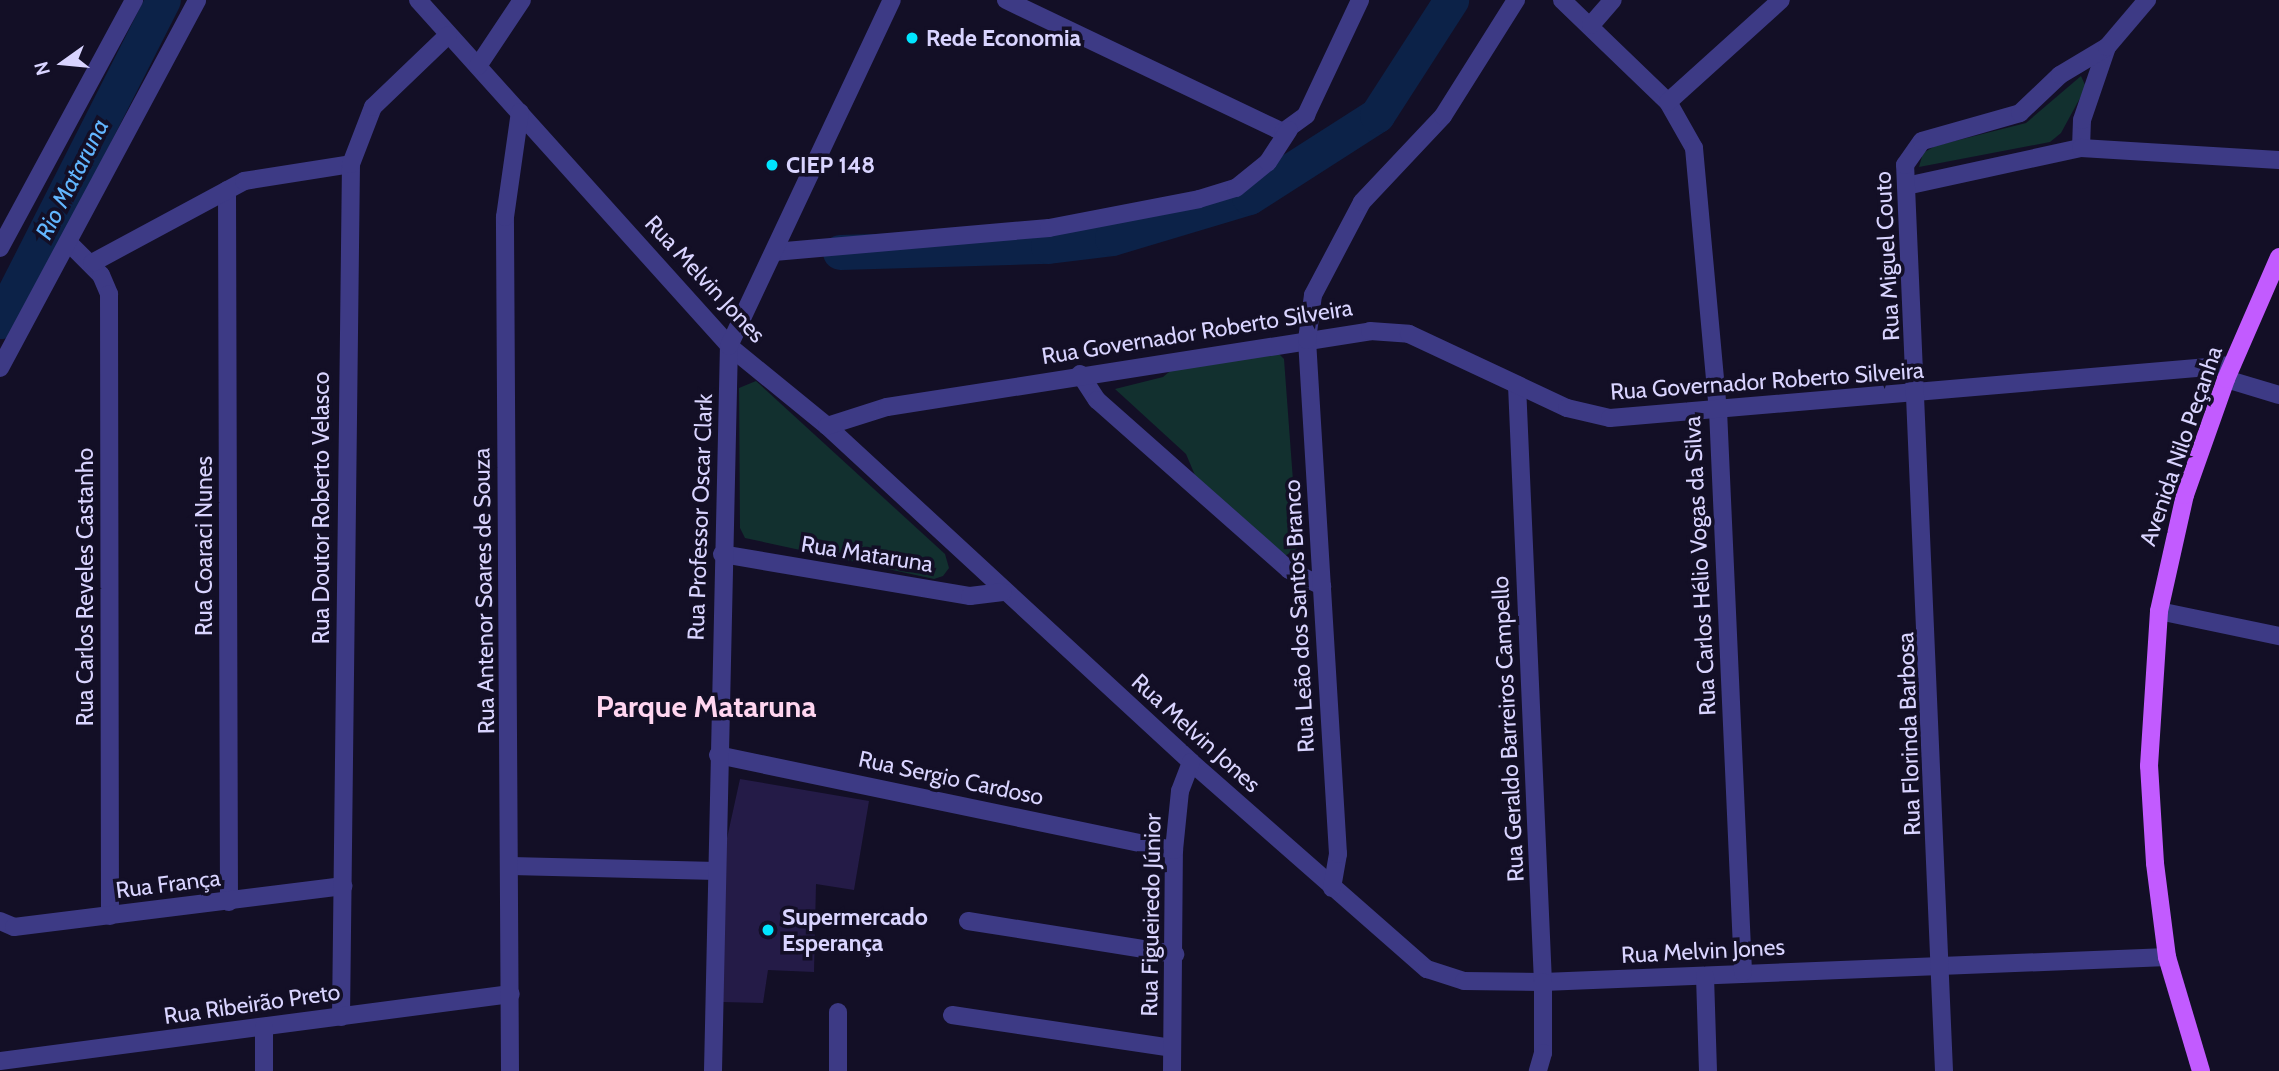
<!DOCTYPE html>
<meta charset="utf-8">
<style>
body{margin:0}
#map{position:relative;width:2279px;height:1071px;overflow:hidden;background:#130f26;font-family:Cabin,sans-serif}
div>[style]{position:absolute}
.green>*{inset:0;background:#12302f}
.river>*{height:35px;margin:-17.5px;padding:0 17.5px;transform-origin:17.5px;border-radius:17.5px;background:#0c2248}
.building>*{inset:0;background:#241b47}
.minor>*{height:18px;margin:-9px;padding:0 9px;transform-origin:9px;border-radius:9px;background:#3d3a85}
.major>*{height:18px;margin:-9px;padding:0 9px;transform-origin:9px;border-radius:9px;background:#c25bff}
.dots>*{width:19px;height:19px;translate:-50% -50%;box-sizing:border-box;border:4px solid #130f26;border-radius:50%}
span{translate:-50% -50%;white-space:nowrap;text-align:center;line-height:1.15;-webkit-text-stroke:7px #130f26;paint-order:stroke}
.poi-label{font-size:23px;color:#d9d4ff;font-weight:700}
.left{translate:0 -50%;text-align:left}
.street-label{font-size:23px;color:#d9d4ff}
.water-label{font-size:24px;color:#62b6ff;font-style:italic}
.district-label{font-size:30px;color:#ffd6f0;font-weight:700}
.north{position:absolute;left:28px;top:28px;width:70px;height:70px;-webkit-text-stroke:5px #130f26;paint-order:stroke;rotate:255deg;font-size:19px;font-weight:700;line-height:28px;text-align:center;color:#d9d4ff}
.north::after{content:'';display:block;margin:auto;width:24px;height:32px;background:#d9d4ff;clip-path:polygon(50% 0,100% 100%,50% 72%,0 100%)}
</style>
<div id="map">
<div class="green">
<div style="clip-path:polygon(2081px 76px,2086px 87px,2061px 133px,2050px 142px,1919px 167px,1923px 153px,1935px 146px,2026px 123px)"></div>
<div style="clip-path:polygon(1276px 351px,1284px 359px,1298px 548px,1283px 557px,1197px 480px,1186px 454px,1115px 389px,1163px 377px,1175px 367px)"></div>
<div style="clip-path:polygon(756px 381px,945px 554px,949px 568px,943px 576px,934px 579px,745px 538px,740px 528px,739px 388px)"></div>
</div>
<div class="river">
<div style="left:840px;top:252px;width:208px;rotate:-1.7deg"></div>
<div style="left:1048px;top:246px;width:64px;rotate:-7.1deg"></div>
<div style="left:1112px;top:238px;width:143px;rotate:-16.7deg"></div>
<div style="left:1249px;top:197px;width:152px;rotate:-32.6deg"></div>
<div style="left:1377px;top:115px;width:137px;rotate:-57.2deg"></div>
<div style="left:0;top:321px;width:360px;rotate:-63.1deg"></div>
</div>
<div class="building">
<div style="clip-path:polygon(740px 779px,869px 801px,854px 890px,816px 884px,814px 972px,768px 970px,763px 1003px,722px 1002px,720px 870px)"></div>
</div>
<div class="minor">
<div style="left:418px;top:0;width:465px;rotate:48deg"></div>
<div style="left:729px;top:346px;width:127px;rotate:39.2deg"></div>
<div style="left:827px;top:426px;width:495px;rotate:42.7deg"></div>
<div style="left:1191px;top:762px;width:314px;rotate:41.3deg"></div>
<div style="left:1427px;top:969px;width:39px;rotate:18deg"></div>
<div style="left:1464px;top:981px;width:79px;rotate:0.7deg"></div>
<div style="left:1543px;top:982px;width:625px;rotate:-2.29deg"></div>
<div style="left:1006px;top:0;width:307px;rotate:25.5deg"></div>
<div style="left:1283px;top:132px;width:29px;rotate:-36deg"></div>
<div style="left:1306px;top:115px;width:127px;rotate:-64.8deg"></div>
<div style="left:1562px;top:0;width:147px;rotate:43.9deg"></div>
<div style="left:1668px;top:102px;width:53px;rotate:60.5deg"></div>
<div style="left:1694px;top:148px;width:263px;rotate:84.8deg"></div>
<div style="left:1718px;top:410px;width:563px;rotate:87.45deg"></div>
<div style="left:1591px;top:25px;width:33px;rotate:-49deg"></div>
<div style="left:478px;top:66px;width:79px;rotate:-56.3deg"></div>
<div style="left:1668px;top:102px;width:152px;rotate:-42.1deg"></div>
<div style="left:2081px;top:148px;width:28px;rotate:-88deg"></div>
<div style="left:2082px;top:120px;width:77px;rotate:-71.1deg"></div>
<div style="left:1906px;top:186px;width:179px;rotate:-12.3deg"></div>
<div style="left:2081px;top:148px;width:198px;rotate:3.5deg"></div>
<div style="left:227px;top:190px;width:712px;rotate:89.84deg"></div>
<div style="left:69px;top:243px;width:45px;rotate:45deg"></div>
<div style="left:101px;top:275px;width:21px;rotate:67deg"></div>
<div style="left:109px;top:294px;width:622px;rotate:89.91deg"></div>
<div style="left:0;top:248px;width:282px;rotate:-61.6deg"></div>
<div style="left:774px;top:252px;width:276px;rotate:-5deg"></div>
<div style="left:1049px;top:228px;width:153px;rotate:-10.9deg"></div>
<div style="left:1199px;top:199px;width:39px;rotate:-17deg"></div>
<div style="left:1236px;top:188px;width:41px;rotate:-39.1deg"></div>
<div style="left:1268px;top:162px;width:38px;rotate:-57deg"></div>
<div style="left:92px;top:263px;width:173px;rotate:-28.3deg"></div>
<div style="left:244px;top:181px;width:108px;rotate:-9deg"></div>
<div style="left:0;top:368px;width:417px;rotate:-61.8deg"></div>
<div style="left:1080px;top:374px;width:31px;rotate:57deg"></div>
<div style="left:1097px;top:400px;width:256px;rotate:41.5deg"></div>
<div style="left:1289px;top:570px;width:37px;rotate:26deg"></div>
<div style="left:2226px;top:379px;width:55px;rotate:16.8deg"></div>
<div style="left:1517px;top:385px;width:598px;rotate:87.51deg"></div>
<div style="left:1543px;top:982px;width:71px;rotate:90deg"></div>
<div style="left:1543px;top:1053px;width:19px;rotate:106deg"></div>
<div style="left:827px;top:426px;width:63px;rotate:-17.6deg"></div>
<div style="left:887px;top:407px;width:489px;rotate:-8.9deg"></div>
<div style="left:1370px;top:331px;width:39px;rotate:4deg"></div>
<div style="left:1409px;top:334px;width:174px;rotate:25.1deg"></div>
<div style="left:1567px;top:408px;width:44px;rotate:13.1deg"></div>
<div style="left:1610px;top:418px;width:624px;rotate:-4.87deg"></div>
<div style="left:722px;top:554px;width:252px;rotate:9.6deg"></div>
<div style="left:970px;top:596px;width:33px;rotate:-7deg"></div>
<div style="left:2159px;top:611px;width:123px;rotate:11.8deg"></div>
<div style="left:718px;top:755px;width:466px;rotate:11.8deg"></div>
<div style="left:511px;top:866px;width:206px;rotate:1.4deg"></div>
<div style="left:1332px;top:888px;width:35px;rotate:-80deg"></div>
<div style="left:1338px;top:854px;width:515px;rotate:-93.45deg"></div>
<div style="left:1307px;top:340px;width:45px;rotate:-82.4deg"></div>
<div style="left:1313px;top:295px;width:105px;rotate:-62.2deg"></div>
<div style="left:1362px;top:202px;width:118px;rotate:-46.7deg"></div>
<div style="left:1443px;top:116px;width:137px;rotate:-57.8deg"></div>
<div style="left:0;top:921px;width:15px;rotate:23deg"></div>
<div style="left:14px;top:927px;width:332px;rotate:-7.1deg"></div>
<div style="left:968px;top:921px;width:210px;rotate:9.1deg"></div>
<div style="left:1705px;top:976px;width:95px;rotate:88.2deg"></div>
<div style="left:838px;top:1012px;width:59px;rotate:90deg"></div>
<div style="left:952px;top:1015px;width:222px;rotate:8.5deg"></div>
<div style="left:341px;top:1017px;width:853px;rotate:-89.33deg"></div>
<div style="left:351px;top:164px;width:61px;rotate:-68.9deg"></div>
<div style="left:373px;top:107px;width:104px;rotate:-43.8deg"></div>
<div style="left:0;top:1061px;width:515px;rotate:-7.47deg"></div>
<div style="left:264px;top:1071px;width:44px;rotate:-90deg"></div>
<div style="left:510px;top:1071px;width:854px;rotate:-90.34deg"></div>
<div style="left:505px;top:217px;width:106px;rotate:-81.9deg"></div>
<div style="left:713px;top:1071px;width:725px;rotate:-88.74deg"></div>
<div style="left:729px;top:346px;width:382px;rotate:-64.8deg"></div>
<div style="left:1172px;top:1071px;width:221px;rotate:-89.5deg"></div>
<div style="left:1174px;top:850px;width:59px;rotate:-84.2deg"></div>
<div style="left:1180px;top:791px;width:31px;rotate:-69deg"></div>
<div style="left:1944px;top:1071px;width:907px;rotate:-92.46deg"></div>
<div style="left:1905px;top:165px;width:29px;rotate:-55deg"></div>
<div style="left:1922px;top:141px;width:102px;rotate:-15.9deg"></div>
<div style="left:2020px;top:113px;width:55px;rotate:-43.5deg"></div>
<div style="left:2060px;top:75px;width:55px;rotate:-30.8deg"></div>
<div style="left:2107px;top:47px;width:62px;rotate:-49.6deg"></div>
</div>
<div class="major">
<div style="left:2201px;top:1071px;width:119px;rotate:-106.6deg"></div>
<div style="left:2167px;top:957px;width:95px;rotate:-97.3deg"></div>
<div style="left:2155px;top:863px;width:97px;rotate:-93.5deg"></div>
<div style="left:2149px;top:766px;width:155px;rotate:-86.3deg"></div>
<div style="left:2159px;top:611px;width:119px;rotate:-77.4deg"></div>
<div style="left:2185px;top:495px;width:123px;rotate:-70.5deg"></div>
<div style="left:2226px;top:379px;width:133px;rotate:-66.5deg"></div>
</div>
<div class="dots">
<div style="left:912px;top:38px;background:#00e5ff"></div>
<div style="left:772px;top:165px;background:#00e5ff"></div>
<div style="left:768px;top:930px;background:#00e5ff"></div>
</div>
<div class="poi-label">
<span class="left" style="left:926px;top:38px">Rede Economia</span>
<span class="left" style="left:786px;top:165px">CIEP 148</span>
<span class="left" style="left:782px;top:930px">Supermercado<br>Esperança</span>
</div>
<div class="street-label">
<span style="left:1887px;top:256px;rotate:-93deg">Rua Miguel Couto</span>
<span style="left:705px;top:279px;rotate:47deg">Rua Melvin Jones</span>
<span style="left:1197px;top:332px;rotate:-9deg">Rua Governador Roberto Silveira</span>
<span style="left:1767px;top:381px;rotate:-4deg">Rua Governador Roberto Silveira</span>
<span style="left:2181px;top:446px;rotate:-71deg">Avenida Nilo Peçanha</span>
<span style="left:321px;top:508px;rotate:-90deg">Rua Doutor Roberto Velasco</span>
<span style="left:700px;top:517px;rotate:-88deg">Rua Professor Oscar Clark</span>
<span style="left:204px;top:546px;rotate:-90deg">Rua Coaraci Nunes</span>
<span style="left:867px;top:554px;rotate:9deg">Rua Mataruna</span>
<span style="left:1700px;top:566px;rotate:-93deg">Rua Carlos Hélio Vogas da Silva</span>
<span style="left:85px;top:587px;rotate:-90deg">Rua Carlos Reveles Castanho</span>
<span style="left:484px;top:591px;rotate:-91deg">Rua Antenor Soares de Souza</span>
<span style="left:1299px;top:616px;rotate:-93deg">Rua Leão dos Santos Branco</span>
<span style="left:1508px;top:729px;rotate:-93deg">Rua Geraldo Barreiros Campello</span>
<span style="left:1196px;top:733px;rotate:42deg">Rua Melvin Jones</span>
<span style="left:1909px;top:734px;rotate:-92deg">Rua Florinda Barbosa</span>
<span style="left:951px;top:778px;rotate:12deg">Rua Sergio Cardoso</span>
<span style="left:168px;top:884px;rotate:-7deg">Rua França</span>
<span style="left:1151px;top:915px;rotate:-89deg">Rua Figueiredo Júnior</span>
<span style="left:1703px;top:951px;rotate:-3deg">Rua Melvin Jones</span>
<span style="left:252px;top:1004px;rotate:-8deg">Rua Ribeirão Preto</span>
</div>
<div class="water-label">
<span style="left:72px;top:179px;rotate:-63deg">Rio Mataruna</span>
</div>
<div class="district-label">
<span style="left:706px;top:707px">Parque Mataruna</span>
</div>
<div class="north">N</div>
</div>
